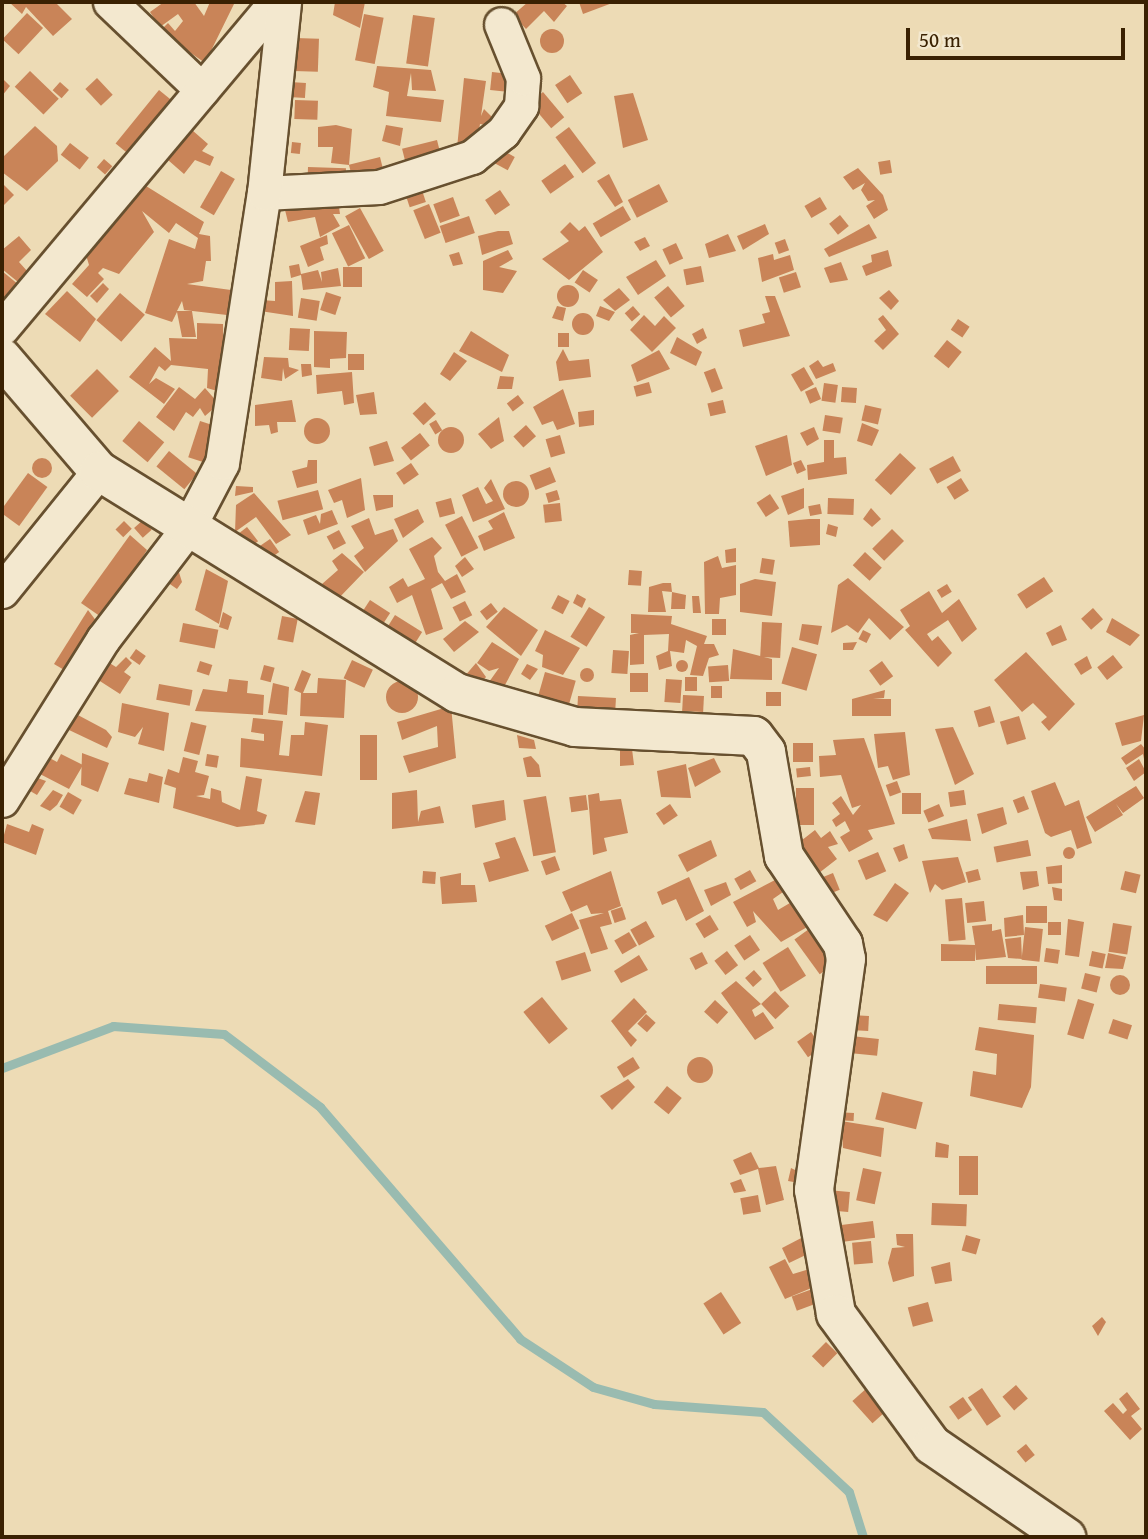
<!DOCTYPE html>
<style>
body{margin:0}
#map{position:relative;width:1148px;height:1539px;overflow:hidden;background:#eddbb5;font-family:"Gentium Book Plus",serif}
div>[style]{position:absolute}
.stream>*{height:9px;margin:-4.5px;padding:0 4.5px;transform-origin:4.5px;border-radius:4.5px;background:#99bbb0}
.building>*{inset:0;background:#c98458;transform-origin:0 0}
.round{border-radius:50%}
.roads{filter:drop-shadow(2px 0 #67502f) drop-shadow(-2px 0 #67502f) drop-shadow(0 2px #67502f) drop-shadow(0 -2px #67502f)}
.minor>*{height:33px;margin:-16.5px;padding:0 16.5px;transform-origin:16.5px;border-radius:16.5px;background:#f3e8cf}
.tertiary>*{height:38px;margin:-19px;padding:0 19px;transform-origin:19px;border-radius:19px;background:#f3e8cf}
span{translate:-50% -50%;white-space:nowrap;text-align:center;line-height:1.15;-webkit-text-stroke:7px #f3e8cf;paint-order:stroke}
.frame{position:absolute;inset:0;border:4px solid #3a2102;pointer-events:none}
.scale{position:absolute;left:906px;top:28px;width:219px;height:32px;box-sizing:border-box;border:4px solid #3a2102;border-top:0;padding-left:9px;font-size:21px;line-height:24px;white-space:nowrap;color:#3a2102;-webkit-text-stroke:5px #f3e8cf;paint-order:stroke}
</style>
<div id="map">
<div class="stream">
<div style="left:2px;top:1068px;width:119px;rotate:-20.7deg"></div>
<div style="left:113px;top:1026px;width:111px;rotate:4.1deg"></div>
<div style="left:224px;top:1034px;width:121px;rotate:37.2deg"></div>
<div style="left:320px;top:1107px;width:306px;rotate:49.2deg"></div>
<div style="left:520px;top:1339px;width:87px;rotate:33.3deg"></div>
<div style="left:593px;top:1387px;width:63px;rotate:15.6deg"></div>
<div style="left:654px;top:1404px;width:109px;rotate:4.2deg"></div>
<div style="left:763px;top:1412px;width:117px;rotate:42.9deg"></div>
<div style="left:849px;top:1492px;width:47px;rotate:72.7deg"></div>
</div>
<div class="building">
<div style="clip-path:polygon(9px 2px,55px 2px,72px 19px,53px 36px,26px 7px,22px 14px)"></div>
<div style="clip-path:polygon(164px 2px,194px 2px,204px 16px,210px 2px,235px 2px,205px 63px,160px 31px,168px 23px,175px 31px,183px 21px,178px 14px,160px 27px,150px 12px)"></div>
<div style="clip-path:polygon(335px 2px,365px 2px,360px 28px,333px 15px)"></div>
<div style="clip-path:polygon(528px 2px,562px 2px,567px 6px,554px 22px,544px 11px,526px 29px,513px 15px)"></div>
<div style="clip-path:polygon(579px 2px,615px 2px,583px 14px)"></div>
<div style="left:27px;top:13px;width:22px;height:36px;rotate:43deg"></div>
<div style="left:364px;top:14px;width:20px;height:47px;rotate:11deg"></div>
<div style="left:413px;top:15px;width:22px;height:49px;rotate:8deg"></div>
<div class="round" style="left:540px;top:29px;width:24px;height:24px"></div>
<div style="left:295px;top:38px;width:24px;height:33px;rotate:2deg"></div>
<div style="clip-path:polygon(377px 66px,431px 70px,436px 91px,412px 90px,411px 73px,407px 96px,444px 100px,441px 122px,386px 116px,389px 92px,373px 87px)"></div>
<div style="left:30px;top:71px;width:40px;height:22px;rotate:44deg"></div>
<div style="left:492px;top:72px;width:19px;height:18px;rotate:6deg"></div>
<div style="left:570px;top:75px;width:22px;height:18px;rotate:56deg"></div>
<div style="clip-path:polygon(2px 78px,10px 86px,2px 96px)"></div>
<div style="left:97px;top:78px;width:23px;height:16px;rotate:47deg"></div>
<div style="clip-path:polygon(464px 78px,486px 81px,481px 116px,484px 109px,494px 119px,492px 126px,480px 124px,476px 148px,457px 148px)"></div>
<div style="left:60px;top:82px;width:12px;height:11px;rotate:42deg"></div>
<div style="left:290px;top:82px;width:16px;height:15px;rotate:4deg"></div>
<div style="left:159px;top:90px;width:19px;height:69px;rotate:39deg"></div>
<div style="left:543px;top:92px;width:33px;height:17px;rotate:50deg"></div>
<div style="clip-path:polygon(633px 93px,648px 140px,623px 148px,614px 96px)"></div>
<div style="left:295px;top:100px;width:23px;height:19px;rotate:2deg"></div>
<div style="clip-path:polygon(336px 125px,352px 129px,349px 165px,331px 163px,333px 147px,318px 147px,318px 127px)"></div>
<div style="clip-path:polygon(386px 125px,403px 128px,400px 146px,382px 141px)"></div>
<div style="clip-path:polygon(35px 126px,57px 146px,58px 161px,27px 191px,2px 172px,2px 158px)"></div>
<div style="left:569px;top:127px;width:45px;height:17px;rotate:53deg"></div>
<div style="clip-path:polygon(192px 130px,208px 144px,202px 151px,214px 157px,210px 166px,195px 160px,184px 174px,168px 160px)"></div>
<div style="left:437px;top:140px;width:21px;height:36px;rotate:76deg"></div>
<div style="left:292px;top:142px;width:9px;height:11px;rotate:6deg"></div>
<div style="left:70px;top:143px;width:24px;height:15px;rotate:38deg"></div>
<div style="left:498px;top:148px;width:19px;height:15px;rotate:28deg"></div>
<div style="left:380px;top:157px;width:16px;height:32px;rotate:76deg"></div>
<div style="left:104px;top:159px;width:11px;height:11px;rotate:41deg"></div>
<div style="left:890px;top:160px;width:13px;height:12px;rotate:81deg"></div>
<div style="left:565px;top:164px;width:16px;height:29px;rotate:55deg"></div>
<div style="left:308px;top:167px;width:38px;height:17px;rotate:2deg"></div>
<div style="clip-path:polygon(858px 168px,883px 195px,888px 210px,874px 219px,866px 206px,875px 200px,868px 201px,861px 190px,865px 183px,853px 190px,843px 177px)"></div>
<div style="left:221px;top:171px;width:16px;height:42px;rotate:30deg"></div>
<div style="clip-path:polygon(609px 174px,623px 202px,615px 207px,597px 181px)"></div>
<div style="clip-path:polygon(2px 183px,14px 195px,2px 207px)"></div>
<div style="left:420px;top:184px;width:19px;height:17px;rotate:72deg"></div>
<div style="left:659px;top:184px;width:20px;height:35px;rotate:63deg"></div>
<div style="clip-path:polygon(146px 186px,204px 222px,199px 234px,210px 236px,211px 261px,206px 261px,203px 281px,187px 284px,231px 290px,227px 315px,184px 310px,182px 301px,177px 311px,192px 311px,196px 337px,182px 337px,177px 312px,172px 322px,145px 313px,169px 239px,195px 249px,198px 238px,176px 223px,169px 233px,142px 211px,154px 232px,119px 274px,103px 268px,98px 273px,104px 279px,87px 297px,72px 284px,89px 265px,86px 255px)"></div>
<div style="left:500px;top:190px;width:18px;height:18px;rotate:56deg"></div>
<div style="left:453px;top:197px;width:20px;height:21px;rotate:70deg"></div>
<div style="left:820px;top:197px;width:14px;height:18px;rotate:60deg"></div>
<div style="clip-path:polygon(338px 200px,340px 214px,333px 214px,340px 226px,320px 237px,315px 217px,288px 222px,284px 206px)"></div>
<div style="left:429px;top:204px;width:31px;height:17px;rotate:68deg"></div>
<div style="left:623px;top:206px;width:16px;height:35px;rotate:60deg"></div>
<div style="left:360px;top:208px;width:49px;height:17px;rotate:61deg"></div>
<div style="left:840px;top:215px;width:14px;height:14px;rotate:51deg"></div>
<div style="left:469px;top:216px;width:18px;height:31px;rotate:71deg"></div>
<div style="clip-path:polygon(570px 222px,579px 231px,585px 226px,603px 252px,569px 280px,542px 259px,569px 241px,560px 232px)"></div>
<div style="clip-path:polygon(765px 224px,769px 234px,743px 250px,737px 236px)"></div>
<div style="clip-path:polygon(869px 224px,877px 238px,829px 257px,824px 249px)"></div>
<div style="left:349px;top:225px;width:37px;height:19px;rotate:64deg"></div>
<div style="clip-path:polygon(498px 231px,509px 231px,513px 244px,482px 255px,478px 236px)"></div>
<div style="clip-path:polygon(728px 234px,736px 251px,709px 258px,705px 244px)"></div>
<div style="clip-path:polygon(327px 235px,328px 244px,320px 247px,324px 260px,308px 267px,300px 246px)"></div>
<div style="clip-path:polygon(19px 236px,31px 250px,19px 262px,28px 272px,18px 282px,2px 269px,2px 250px)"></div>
<div style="clip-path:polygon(645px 237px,650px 246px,640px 251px,634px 242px)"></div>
<div style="left:785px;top:239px;width:12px;height:11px;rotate:70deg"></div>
<div style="left:676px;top:243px;width:17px;height:15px;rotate:65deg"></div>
<div style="clip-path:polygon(508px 250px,513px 259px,499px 267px,517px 271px,503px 293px,483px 290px,483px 261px)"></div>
<div style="clip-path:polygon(888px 250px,892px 266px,866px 276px,862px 266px,872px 262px,871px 255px)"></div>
<div style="clip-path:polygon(459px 252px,463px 264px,453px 266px,449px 255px)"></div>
<div style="clip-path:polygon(773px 254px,774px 260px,790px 255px,794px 270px,762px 282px,758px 258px)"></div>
<div style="clip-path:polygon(656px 260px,666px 276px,638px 295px,626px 277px)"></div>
<div style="clip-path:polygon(841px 262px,848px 280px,830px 283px,824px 268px)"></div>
<div style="clip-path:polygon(299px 264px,301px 274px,318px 270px,322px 282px,321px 272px,338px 268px,341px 286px,303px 290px,301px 275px,291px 278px,289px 266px)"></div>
<div style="left:701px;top:266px;width:16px;height:18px;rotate:79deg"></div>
<div style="left:343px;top:267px;width:19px;height:20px"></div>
<div style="left:583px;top:270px;width:18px;height:15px;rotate:34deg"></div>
<div style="clip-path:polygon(2px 271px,19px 285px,4px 301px,2px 299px)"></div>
<div style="left:796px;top:272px;width:16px;height:18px;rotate:72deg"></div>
<div style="clip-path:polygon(292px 281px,293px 316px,260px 311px,261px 300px,275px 301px,275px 282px)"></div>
<div style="clip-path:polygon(103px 283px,109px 289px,97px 303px,90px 296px)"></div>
<div class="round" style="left:557px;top:285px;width:22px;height:22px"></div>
<div style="left:668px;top:286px;width:26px;height:18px;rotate:50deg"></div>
<div style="clip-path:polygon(619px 288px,630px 300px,615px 311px,603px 300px)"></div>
<div style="clip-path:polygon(889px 290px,899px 301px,891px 310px,879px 298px)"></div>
<div style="clip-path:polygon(67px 291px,96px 319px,80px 342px,45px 314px)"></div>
<div style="left:326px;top:292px;width:16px;height:19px;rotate:18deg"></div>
<div style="left:120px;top:293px;width:33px;height:36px;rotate:41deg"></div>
<div style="clip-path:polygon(765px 296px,775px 296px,790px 336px,743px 347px,739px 330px,765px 323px,762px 314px,770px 312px)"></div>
<div style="left:301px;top:298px;width:19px;height:20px;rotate:9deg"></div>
<div style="clip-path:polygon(557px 306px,566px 308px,563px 321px,552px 318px)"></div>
<div style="clip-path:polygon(600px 306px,615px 312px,609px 321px,596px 316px)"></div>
<div style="left:633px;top:306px;width:11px;height:11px;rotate:49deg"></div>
<div class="round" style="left:572px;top:313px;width:22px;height:22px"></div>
<div style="clip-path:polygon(644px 315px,655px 326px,664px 316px,676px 328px,652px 352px,630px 330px)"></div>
<div style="clip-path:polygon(883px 315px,899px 334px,883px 350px,874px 341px,886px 330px,878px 319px)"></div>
<div style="left:958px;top:319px;width:14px;height:13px;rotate:34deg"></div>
<div style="clip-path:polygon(197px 323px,223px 324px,224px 393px,207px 388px,208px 369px,171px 365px,165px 371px,159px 366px,149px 384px,156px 378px,175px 389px,164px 404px,129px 377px,155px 347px,171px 361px,169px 338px,197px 339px)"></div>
<div style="left:290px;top:328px;width:20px;height:22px;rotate:3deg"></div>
<div style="clip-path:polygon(703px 328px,707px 338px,697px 344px,692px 334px)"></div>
<div style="clip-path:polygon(314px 331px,347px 332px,346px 358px,330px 359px,330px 368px,314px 367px)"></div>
<div style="clip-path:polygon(471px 331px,509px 355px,502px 372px,459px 351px)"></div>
<div style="left:558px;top:333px;width:11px;height:14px"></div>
<div style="clip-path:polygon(677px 337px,702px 352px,696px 366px,670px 353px)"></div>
<div style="left:947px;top:340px;width:19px;height:21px;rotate:39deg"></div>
<div style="clip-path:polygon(563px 349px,569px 361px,589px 359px,591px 377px,559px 381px,556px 362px)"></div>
<div style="clip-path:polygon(659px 350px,670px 369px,637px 382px,631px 365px)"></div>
<div style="clip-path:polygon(454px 352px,467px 361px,450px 381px,440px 374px)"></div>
<div style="left:348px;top:354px;width:16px;height:16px"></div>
<div style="clip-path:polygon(264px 357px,288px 358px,289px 367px,299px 370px,285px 379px,283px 368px,282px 381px,261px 378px)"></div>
<div style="clip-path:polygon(818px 360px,823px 367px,833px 363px,836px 371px,816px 379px,809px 366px)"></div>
<div style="clip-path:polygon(301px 364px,311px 364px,312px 375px,302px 377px)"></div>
<div style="left:804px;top:367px;width:20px;height:15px;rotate:60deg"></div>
<div style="left:715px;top:368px;width:22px;height:12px;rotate:69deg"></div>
<div style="left:97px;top:369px;width:31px;height:38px;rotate:45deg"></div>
<div style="clip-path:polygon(352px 372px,354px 403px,344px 405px,342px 391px,317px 394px,316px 375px)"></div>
<div style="clip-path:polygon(500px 376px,514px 377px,512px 389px,497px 389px)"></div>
<div style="left:649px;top:382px;width:11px;height:16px;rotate:75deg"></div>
<div style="left:824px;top:383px;width:14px;height:18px;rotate:8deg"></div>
<div style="clip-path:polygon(179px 387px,195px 399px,205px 388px,219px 404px,205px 416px,200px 408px,193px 417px,186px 412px,174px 431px,156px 417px)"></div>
<div style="left:816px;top:387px;width:13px;height:12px;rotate:67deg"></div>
<div style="left:842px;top:387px;width:15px;height:15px;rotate:4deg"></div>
<div style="clip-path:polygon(563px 389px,575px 424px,557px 430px,553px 421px,542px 425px,533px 407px)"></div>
<div style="clip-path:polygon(374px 392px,377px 414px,360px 415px,356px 395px)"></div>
<div style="left:518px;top:395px;width:10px;height:14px;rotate:53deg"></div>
<div style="clip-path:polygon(292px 400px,296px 422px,277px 422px,278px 432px,271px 434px,269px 425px,255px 426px,255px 405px)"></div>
<div style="left:723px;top:400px;width:13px;height:16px;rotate:77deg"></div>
<div style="left:425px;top:402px;width:16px;height:17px;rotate:47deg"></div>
<div style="left:865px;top:405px;width:17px;height:16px;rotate:13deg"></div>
<div style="clip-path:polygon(594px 410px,594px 425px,579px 427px,578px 412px)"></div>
<div style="left:825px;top:415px;width:18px;height:16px;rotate:9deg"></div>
<div style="clip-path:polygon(499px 417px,504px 441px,491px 449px,478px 434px)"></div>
<div class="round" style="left:304px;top:418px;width:26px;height:26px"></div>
<div style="left:436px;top:420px;width:12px;height:8px;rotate:59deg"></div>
<div style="left:139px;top:421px;width:33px;height:26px;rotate:40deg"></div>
<div style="left:200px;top:421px;width:22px;height:38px;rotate:18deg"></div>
<div style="clip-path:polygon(862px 423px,879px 430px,872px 446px,857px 441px)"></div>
<div style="left:526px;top:425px;width:15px;height:17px;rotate:48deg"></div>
<div style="clip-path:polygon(814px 427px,819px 439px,807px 446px,800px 433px)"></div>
<div class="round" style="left:438px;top:427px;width:26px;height:26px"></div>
<div style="left:420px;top:433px;width:16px;height:24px;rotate:52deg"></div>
<div style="left:560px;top:435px;width:19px;height:15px;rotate:74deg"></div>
<div style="clip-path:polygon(787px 435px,792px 465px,766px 476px,755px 446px)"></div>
<div style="clip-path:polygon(824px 440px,834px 440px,834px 458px,846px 457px,847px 474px,808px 480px,807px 465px,824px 462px)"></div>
<div style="clip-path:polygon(387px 441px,394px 461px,374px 466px,369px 447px)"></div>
<div style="left:169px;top:451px;width:36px;height:20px;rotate:39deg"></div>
<div style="left:900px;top:453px;width:22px;height:37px;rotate:43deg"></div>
<div style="left:953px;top:456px;width:17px;height:27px;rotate:62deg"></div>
<div class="round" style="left:32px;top:458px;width:20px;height:20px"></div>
<div style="clip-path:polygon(308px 460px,317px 460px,317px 483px,297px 488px,292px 471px,307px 467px)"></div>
<div style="clip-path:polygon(801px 460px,806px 470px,797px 474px,793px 463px)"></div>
<div style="left:411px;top:463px;width:14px;height:18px;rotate:56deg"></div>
<div style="left:550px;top:467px;width:16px;height:22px;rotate:68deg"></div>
<div style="left:28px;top:473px;width:24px;height:48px;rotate:36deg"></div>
<div style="clip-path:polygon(361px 478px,365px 510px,347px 518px,342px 500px,334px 503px,328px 490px)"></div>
<div style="left:961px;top:478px;width:15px;height:17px;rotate:58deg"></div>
<div style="clip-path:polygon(491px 479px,505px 509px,473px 522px,462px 495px,478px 487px,486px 504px,493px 501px,484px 488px)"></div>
<div class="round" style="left:503px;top:481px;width:26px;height:26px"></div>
<div style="clip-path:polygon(236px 486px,253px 487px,253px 492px,235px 496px)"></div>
<div style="clip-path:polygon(804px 488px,804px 508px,788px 515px,781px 496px)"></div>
<div style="left:318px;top:490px;width:20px;height:42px;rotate:75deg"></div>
<div style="left:557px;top:490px;width:10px;height:12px;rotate:73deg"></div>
<div style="clip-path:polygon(254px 493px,291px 535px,276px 544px,256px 517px,235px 532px,236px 505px)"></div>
<div style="left:770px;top:494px;width:17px;height:16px;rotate:57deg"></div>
<div style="clip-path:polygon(373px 495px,393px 495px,393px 507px,376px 511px)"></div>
<div style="left:451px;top:498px;width:16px;height:16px;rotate:75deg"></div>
<div style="left:828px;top:498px;width:26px;height:16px;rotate:2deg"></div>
<div style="left:560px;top:503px;width:18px;height:17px;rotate:84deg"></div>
<div style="left:820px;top:504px;width:10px;height:12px;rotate:79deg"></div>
<div style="clip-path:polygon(871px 508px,881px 519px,872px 527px,863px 519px)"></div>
<div style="clip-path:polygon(418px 509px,424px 522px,403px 538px,394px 519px)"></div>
<div style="clip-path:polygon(332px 510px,338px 524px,308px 535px,303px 520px,316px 515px,320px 524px,321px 514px)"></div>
<div style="clip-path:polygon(504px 512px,515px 538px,484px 551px,478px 536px,493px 529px,488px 521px)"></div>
<div style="left:462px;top:516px;width:36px;height:19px;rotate:63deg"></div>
<div style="clip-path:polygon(369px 518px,375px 535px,393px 529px,398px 541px,365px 572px,354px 556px,364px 548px,351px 526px)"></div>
<div style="clip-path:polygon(809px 519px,820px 519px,820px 545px,790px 547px,788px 521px)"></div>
<div style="left:143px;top:520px;width:13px;height:12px;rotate:48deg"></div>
<div style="left:124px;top:521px;width:11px;height:12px;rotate:45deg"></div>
<div style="clip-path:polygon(828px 524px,838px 527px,836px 537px,826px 534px)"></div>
<div style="left:247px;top:527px;width:18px;height:15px;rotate:52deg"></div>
<div style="left:892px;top:529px;width:17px;height:28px;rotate:45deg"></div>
<div style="left:339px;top:530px;width:15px;height:14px;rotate:62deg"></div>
<div style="clip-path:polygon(130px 535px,147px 550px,104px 619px,81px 603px)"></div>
<div style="clip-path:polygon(432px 537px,442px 548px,434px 556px,438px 572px,445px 581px,457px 574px,466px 592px,451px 599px,442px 583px,431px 589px,443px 629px,426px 635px,412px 595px,397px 603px,389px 587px,403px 578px,408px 587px,425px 579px,409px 549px)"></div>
<div style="left:270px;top:539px;width:16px;height:15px;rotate:55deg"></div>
<div style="clip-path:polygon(736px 548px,736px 562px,726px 563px,725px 550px)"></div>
<div style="left:865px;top:552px;width:23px;height:18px;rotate:43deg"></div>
<div style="clip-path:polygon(342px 553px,364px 572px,336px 601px,322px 584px,338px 570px,332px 561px)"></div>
<div style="clip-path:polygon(718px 556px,722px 568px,736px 565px,736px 595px,720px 598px,719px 614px,705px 614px,704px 562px)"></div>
<div style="clip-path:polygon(465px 557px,474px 569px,462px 577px,455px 566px)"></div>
<div style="left:762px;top:558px;width:13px;height:15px;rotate:9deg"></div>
<div style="clip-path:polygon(177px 566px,182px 582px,177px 589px,164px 580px)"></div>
<div style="clip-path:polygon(206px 569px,228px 581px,219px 624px,195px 610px)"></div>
<div style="left:629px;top:570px;width:13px;height:15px;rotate:4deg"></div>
<div style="left:1044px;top:577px;width:17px;height:32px;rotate:57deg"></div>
<div style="clip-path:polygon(848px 578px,904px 627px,890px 640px,869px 618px,858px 633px,847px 625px,831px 633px,838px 585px)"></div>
<div style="clip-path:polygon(755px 579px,776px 582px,772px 616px,740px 612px,740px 584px)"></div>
<div style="clip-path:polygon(663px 583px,671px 583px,672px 592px,662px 591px,666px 612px,648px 612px,649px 587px)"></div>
<div style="left:947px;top:584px;width:9px;height:12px;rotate:58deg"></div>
<div style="clip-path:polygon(929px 591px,942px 613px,959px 599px,977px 629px,962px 642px,948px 620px,927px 634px,932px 641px,938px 636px,952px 653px,938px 667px,905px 630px,910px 626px,900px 610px)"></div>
<div style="clip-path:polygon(672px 592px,686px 595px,685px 609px,671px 609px)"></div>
<div style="clip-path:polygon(577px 594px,586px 599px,582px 608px,573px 603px)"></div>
<div style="left:558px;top:595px;width:13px;height:15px;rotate:27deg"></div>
<div style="clip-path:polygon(692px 596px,699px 596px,701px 613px,693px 613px)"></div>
<div style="left:370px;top:600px;width:24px;height:17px;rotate:33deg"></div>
<div style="left:465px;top:601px;width:16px;height:14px;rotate:63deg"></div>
<div style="left:491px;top:603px;width:11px;height:14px;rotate:52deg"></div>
<div style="clip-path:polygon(504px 607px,538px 630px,521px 656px,486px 627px)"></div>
<div style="left:589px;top:607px;width:19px;height:35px;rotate:32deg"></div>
<div style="left:1093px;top:608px;width:15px;height:16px;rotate:48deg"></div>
<div style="clip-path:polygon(88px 610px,100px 626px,71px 674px,54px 664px)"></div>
<div style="clip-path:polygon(223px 612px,232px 617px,228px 630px,219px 627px)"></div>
<div style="clip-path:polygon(631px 614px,672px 616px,671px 624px,707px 636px,704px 644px,714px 644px,719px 655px,709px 658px,703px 676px,690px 675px,697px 646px,686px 640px,684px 653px,670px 651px,672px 666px,659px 670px,656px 656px,668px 651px,669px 634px,644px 635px,644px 664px,630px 665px,630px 635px,639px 633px,631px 633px)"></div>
<div style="left:395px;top:615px;width:32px;height:16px;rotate:32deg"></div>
<div style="left:282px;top:616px;width:16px;height:24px;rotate:11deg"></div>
<div style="clip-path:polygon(1112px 618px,1140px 635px,1130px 646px,1106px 632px)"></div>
<div style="left:712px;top:619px;width:14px;height:16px"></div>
<div style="clip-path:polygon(465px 621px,479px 632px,454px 652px,443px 639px)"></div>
<div style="left:762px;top:622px;width:20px;height:35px;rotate:3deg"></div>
<div style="left:183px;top:623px;width:36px;height:19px;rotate:11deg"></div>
<div style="clip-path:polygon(802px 624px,822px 626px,818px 645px,799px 640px)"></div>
<div style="clip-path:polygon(1061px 625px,1067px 640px,1052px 646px,1046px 633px)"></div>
<div style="clip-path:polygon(545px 630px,580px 648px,563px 675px,542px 667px,543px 655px,535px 651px)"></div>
<div style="left:863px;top:630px;width:9px;height:10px;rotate:27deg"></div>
<div style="clip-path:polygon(492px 642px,519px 659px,499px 696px,484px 689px,499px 668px,489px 671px,477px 663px)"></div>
<div style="clip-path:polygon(857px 642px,853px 650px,843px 650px,843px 643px)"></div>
<div style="left:792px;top:647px;width:26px;height:38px;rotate:16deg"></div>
<div style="left:136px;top:649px;width:12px;height:11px;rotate:35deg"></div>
<div style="clip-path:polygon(733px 649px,772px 659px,772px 680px,730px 679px)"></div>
<div style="left:613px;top:650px;width:16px;height:23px;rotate:4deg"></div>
<div style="clip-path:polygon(1026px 652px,1075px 704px,1049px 731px,1041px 722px,1047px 717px,1033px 703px,1022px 712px,994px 680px)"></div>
<div style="left:1113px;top:655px;width:16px;height:20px;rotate:52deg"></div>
<div style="clip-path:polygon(1087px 656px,1092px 668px,1081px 675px,1074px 664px)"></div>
<div style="clip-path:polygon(126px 657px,132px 663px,124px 672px,131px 677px,120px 694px,92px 676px,103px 659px,116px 667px)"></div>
<div class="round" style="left:676px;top:660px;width:12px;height:12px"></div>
<div style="left:352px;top:660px;width:23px;height:20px;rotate:25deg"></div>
<div style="left:200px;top:661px;width:13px;height:11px;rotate:18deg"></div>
<div style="left:882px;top:661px;width:19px;height:16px;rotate:54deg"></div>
<div style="clip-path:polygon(476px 663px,486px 677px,477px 688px,464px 677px)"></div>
<div style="clip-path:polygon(527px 664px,538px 669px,530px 680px,521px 674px)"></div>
<div style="left:264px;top:665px;width:11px;height:15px;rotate:15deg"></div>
<div style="left:728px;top:665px;width:16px;height:20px;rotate:86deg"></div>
<div class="round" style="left:580px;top:668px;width:14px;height:14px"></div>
<div style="clip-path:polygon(302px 670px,311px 674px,303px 693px,317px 693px,318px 678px,346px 680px,344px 718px,300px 716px,301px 693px,294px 690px)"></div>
<div style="left:545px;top:672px;width:32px;height:33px;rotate:16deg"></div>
<div style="left:630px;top:673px;width:18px;height:19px"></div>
<div style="left:685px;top:677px;width:12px;height:14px"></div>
<div style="clip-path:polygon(229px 679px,248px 681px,247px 693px,264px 695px,263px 715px,195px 711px,203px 689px,227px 692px)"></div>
<div style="left:666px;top:679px;width:16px;height:23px;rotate:4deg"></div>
<div class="round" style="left:386px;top:681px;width:32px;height:32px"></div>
<div style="clip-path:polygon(273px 683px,289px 687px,287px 715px,268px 713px)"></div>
<div style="left:159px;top:684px;width:34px;height:16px;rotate:10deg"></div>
<div style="left:711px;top:686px;width:11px;height:12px"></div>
<div style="clip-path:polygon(885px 690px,884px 698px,873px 699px,891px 699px,891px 716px,852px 716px,852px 699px)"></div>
<div style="left:766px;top:692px;width:15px;height:14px"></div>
<div style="left:683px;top:695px;width:21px;height:16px;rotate:3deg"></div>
<div style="left:578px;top:696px;width:38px;height:15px;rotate:3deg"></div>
<div style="clip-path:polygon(122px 703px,169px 713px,164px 751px,138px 744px,143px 727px,135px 737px,118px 732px)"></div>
<div style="clip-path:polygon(451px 706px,456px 758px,409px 773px,403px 756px,438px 747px,437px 726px,402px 740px,397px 722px)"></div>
<div style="left:990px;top:706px;width:17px;height:17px;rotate:73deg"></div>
<div style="clip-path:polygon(76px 714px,106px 730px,112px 737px,107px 748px,69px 730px)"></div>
<div style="clip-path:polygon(1144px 715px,1141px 741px,1122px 746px,1115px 723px)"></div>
<div style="left:1019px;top:716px;width:24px;height:20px;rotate:73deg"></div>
<div style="clip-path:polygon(253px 718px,283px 721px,279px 755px,289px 756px,291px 735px,304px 735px,305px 722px,328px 725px,322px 776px,240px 767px,241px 738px,264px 741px,264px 734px,251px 732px)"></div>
<div style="left:191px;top:722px;width:16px;height:30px;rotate:14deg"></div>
<div style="clip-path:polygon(953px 727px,974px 774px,955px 785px,935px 729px)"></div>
<div style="clip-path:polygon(905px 732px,910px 775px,893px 780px,888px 766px,878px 768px,874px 734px)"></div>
<div style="left:360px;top:735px;width:17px;height:45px"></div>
<div style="clip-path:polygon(517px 735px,534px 740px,536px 749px,519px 748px)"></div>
<div style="clip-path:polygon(864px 738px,895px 824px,868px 830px,873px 839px,849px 852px,840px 837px,850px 831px,845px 821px,836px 827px,832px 820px,840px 814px,832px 803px,841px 796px,853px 815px,861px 805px,852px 808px,841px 775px,820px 777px,819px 756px,836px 755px,833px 740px)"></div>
<div style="left:813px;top:743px;width:19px;height:20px;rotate:90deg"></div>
<div style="clip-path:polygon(1141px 744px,1146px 750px,1146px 769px,1143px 754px,1126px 765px,1121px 758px)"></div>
<div style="clip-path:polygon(620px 749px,632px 749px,634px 765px,620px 766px)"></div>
<div style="clip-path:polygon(82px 753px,109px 763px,98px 792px,81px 785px)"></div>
<div style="clip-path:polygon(61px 754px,83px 765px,69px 789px,38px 773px,46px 756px,57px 762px)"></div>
<div style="left:207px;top:754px;width:12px;height:12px;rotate:9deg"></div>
<div style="clip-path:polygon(531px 756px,539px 765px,541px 777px,527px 777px,523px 758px)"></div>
<div style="clip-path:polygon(183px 757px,198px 761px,195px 772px,209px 776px,204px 795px,196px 796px,210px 799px,211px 788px,221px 791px,222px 802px,240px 810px,246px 776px,262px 779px,257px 811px,267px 815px,264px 824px,237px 827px,173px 808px,176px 788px,164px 784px,168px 769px,179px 773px)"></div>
<div style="clip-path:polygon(714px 758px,721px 772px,695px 787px,688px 768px)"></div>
<div style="clip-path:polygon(1139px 759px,1146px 772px,1134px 781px,1126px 768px)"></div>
<div style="clip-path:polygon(686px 764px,691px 798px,661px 797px,657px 771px)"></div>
<div style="left:810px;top:767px;width:9px;height:14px;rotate:84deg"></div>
<div style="clip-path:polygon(149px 773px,163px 777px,159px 803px,124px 794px,129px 778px,147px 782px)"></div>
<div style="clip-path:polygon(32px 776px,46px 781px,37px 795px,25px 788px)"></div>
<div style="left:897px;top:781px;width:12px;height:12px;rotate:70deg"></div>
<div style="clip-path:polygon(1055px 782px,1065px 806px,1079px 800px,1092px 843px,1077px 849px,1071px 830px,1051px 837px,1045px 833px,1031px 791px)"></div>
<div style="clip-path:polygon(1136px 786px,1144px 798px,1123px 813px,1116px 804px,1123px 815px,1095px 832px,1086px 817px)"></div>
<div style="left:796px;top:788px;width:18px;height:37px"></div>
<div style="clip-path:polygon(53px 790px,63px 795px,57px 805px,50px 811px,40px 806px)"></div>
<div style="clip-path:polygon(417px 790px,418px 822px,421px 811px,440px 806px,444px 823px,392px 829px,392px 793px)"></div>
<div style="left:964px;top:790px;width:15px;height:16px;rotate:82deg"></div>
<div style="clip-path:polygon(305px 791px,320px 793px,315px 825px,295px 822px)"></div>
<div style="left:68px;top:792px;width:16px;height:17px;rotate:30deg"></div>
<div style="clip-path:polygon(599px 793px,600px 801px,621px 799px,628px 833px,604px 838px,607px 851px,593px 855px,588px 795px)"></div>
<div style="left:902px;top:793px;width:19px;height:21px"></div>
<div style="left:586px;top:795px;width:15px;height:17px;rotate:82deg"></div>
<div style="left:546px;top:796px;width:57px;height:23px;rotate:80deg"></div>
<div style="left:1024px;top:796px;width:14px;height:12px;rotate:69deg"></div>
<div style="clip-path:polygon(504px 800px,506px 820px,475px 828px,472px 805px)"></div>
<div style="left:670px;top:804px;width:14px;height:17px;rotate:56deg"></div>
<div style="left:939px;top:804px;width:13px;height:17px;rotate:67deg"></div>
<div style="clip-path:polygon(1003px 807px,1007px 824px,982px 834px,977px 814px)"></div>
<div style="clip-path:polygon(967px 819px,971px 841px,932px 839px,928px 829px)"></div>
<div style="clip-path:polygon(7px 824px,29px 832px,32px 824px,44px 829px,36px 855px,2px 842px)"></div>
<div style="clip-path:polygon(815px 830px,821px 838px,830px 831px,838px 844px,828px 847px,837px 859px,819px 873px,797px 844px)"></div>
<div style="clip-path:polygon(515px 837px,529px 871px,489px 882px,483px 863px,500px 858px,495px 843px)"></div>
<div style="clip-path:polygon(711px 840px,717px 856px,687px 872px,678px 855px)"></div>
<div style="left:1028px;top:840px;width:16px;height:35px;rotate:79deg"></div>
<div style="clip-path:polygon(904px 844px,908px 858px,899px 862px,893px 848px)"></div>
<div class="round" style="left:1063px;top:847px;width:12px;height:12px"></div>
<div style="left:878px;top:852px;width:21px;height:22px;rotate:67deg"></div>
<div style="left:555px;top:856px;width:15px;height:15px;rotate:70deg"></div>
<div style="clip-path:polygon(958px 857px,966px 882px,942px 890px,935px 884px,930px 893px,922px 861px)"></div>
<div style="clip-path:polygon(1062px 865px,1062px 883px,1048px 884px,1046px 867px)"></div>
<div style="left:978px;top:869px;width:11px;height:13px;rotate:75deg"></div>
<div style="left:750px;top:870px;width:13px;height:18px;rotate:61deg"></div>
<div style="left:423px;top:871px;width:13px;height:12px;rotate:4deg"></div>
<div style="clip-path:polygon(611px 871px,621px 906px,608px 911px,612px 924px,600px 927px,608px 949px,591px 954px,579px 920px,604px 913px,591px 914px,587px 905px,571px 912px,562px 892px)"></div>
<div style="clip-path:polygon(1037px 871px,1039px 886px,1023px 890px,1020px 872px)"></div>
<div style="left:1125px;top:871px;width:16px;height:19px;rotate:14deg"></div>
<div style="clip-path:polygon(461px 873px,461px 885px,475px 885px,477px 902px,442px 904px,440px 877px)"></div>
<div style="left:833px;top:873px;width:18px;height:18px;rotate:68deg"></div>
<div style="clip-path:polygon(689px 877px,704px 911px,686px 921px,676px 899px,662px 905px,657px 892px)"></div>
<div style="clip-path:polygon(775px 880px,783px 892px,773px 899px,778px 910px,795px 900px,809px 926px,781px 942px,753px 911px,756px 922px,747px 927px,733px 902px)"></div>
<div style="clip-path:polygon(726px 882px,731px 895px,711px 906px,704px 890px)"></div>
<div style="clip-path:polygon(895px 883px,909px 893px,887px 922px,873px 915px)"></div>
<div style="clip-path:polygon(1052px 887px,1062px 889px,1062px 901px,1054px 900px)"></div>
<div style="left:962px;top:898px;width:42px;height:17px;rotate:85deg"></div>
<div style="left:984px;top:901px;width:20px;height:19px;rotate:84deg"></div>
<div style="left:1026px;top:906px;width:21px;height:17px"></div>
<div style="left:622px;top:907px;width:13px;height:12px;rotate:72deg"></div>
<div style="left:572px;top:913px;width:17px;height:30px;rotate:65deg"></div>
<div style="left:710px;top:915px;width:17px;height:17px;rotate:59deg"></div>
<div style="clip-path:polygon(1023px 915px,1024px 935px,1005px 937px,1004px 918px)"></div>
<div style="clip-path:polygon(1068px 919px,1084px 922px,1079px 957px,1065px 955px)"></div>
<div style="left:646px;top:921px;width:18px;height:18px;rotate:61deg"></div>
<div style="left:1048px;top:922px;width:13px;height:13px"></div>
<div style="left:1113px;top:923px;width:19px;height:29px;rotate:9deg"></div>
<div style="clip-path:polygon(992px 924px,992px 931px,1001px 929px,1006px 957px,976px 960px,975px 948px,975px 961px,941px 961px,941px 944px,975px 945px,972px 926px)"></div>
<div style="left:1025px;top:927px;width:18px;height:33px;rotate:6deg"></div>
<div style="left:809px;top:929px;width:43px;height:18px;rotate:54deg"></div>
<div style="left:629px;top:932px;width:16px;height:17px;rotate:60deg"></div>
<div style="left:750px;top:935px;width:18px;height:19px;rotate:56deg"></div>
<div style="clip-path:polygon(1021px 937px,1022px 959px,1008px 958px,1005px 939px)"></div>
<div style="left:788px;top:947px;width:34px;height:30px;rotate:58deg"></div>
<div style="left:1046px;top:948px;width:14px;height:14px;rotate:8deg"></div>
<div style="left:727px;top:951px;width:18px;height:16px;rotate:52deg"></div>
<div style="left:1092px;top:951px;width:14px;height:15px;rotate:12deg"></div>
<div style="left:585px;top:952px;width:20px;height:31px;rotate:72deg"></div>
<div style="left:702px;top:952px;width:13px;height:14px;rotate:63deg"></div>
<div style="clip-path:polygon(1108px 953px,1126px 957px,1123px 969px,1105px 968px)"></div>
<div style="clip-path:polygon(639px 955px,648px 970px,621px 983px,614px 971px)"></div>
<div style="left:1037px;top:966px;width:18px;height:51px;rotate:90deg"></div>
<div style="left:754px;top:970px;width:12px;height:12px;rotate:48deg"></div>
<div style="left:1085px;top:973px;width:16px;height:16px;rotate:14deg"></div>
<div class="round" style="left:1110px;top:975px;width:20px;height:20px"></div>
<div style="clip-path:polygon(736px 981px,761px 1004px,752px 1010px,755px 1017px,763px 1012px,774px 1028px,755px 1040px,721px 993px)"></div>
<div style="left:1040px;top:984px;width:27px;height:14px;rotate:8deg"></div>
<div style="left:775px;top:991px;width:21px;height:19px;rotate:47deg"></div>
<div style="left:542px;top:997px;width:41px;height:24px;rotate:51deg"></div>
<div style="clip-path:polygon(634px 998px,647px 1012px,628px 1031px,637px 1040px,631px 1047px,611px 1021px)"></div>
<div style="left:1078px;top:999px;width:17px;height:37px;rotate:17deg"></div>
<div style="left:715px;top:1000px;width:18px;height:16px;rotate:43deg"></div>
<div style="left:999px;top:1004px;width:38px;height:16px;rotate:5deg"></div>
<div style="left:646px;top:1014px;width:13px;height:13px;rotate:42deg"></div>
<div style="left:851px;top:1015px;width:18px;height:15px;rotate:3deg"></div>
<div style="left:1113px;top:1019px;width:20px;height:15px;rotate:18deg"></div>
<div style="clip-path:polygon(979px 1027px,1034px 1035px,1031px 1087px,1022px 1108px,970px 1096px,973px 1071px,996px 1075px,997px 1054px,975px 1050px)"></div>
<div style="left:811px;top:1032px;width:19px;height:17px;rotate:55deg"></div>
<div style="left:851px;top:1036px;width:28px;height:17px;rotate:6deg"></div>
<div style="left:633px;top:1057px;width:13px;height:19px;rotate:58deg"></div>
<div class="round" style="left:687px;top:1057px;width:26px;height:26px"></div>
<div style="clip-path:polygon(628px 1079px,635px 1087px,612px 1110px,600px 1096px)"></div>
<div style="left:667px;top:1086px;width:19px;height:21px;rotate:39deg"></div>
<div style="left:882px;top:1092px;width:42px;height:28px;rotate:14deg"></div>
<div style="left:835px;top:1112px;width:19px;height:8px;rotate:3deg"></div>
<div style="clip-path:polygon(841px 1121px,884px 1128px,881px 1157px,843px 1148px)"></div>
<div style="clip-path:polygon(936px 1142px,949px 1145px,948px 1158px,935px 1157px)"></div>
<div style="clip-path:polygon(751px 1152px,759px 1168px,776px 1166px,784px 1200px,766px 1205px,758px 1169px,740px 1175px,733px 1160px)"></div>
<div style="left:978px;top:1156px;width:39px;height:19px;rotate:90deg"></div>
<div style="clip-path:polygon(791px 1168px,801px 1173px,799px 1183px,788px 1181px)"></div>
<div style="left:863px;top:1168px;width:19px;height:33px;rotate:12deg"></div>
<div style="clip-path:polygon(741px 1179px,746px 1191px,734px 1193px,730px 1183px)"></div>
<div style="left:827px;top:1190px;width:23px;height:20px;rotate:5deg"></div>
<div style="left:758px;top:1195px;width:17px;height:18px;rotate:80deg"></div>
<div style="left:932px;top:1203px;width:35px;height:22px;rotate:2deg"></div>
<div style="left:873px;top:1221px;width:17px;height:32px;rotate:83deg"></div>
<div style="clip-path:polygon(896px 1234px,913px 1234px,914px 1276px,893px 1282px,888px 1263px,892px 1248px,905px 1247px,897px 1245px)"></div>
<div style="clip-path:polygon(807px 1235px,812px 1252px,789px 1263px,782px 1248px)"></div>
<div style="left:966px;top:1235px;width:15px;height:16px;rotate:16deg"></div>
<div style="left:871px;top:1241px;width:22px;height:19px;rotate:85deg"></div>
<div style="clip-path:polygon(785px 1259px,793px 1274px,816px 1267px,821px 1284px,785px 1299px,769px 1267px)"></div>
<div style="clip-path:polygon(950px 1262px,952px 1281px,935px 1284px,931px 1267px)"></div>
<div style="left:818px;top:1287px;width:15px;height:28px;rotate:70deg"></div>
<div style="left:721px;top:1292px;width:37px;height:21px;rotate:57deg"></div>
<div style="left:928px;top:1302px;width:20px;height:21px;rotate:75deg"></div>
<div style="clip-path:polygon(1102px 1317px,1106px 1322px,1098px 1336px,1092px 1326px)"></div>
<div style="left:826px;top:1342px;width:16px;height:20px;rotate:45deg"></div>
<div style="left:1016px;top:1385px;width:18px;height:18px;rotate:49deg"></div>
<div style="left:868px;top:1387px;width:30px;height:21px;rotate:48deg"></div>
<div style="left:982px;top:1388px;width:34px;height:17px;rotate:56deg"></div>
<div style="clip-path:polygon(1127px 1392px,1140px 1409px,1131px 1416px,1142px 1429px,1130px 1440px,1104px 1411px,1113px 1403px,1123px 1414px,1127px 1410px,1119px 1399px)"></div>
<div style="left:963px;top:1397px;width:16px;height:17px;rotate:55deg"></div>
<div style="left:1026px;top:1444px;width:14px;height:12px;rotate:51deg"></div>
</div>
<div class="roads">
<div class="minor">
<div style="left:110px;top:2px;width:127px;rotate:43.7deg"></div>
<div style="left:264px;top:193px;width:115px;rotate:-3deg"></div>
<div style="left:379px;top:187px;width:98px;rotate:-17.9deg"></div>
<div style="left:472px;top:157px;width:40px;rotate:-39deg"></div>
<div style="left:503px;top:132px;width:32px;rotate:-55deg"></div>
<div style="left:521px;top:106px;width:28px;rotate:-86deg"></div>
<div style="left:523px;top:78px;width:58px;rotate:-112.2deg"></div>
<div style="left:2px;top:328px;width:426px;rotate:-50deg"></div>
<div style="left:2px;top:591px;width:154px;rotate:-51.1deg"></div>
<div style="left:2px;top:800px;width:190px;rotate:-57.9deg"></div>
<div style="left:103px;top:639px;width:140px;rotate:-52.6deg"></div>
<div style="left:188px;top:528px;width:73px;rotate:-62.4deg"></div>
<div style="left:222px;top:463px;width:273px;rotate:-81.2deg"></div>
<div style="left:264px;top:193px;width:192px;rotate:-84deg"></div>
</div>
<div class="tertiary">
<div style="left:2px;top:358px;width:149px;rotate:49.4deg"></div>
<div style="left:99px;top:471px;width:421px;rotate:31.8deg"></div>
<div style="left:457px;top:693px;width:123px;rotate:16.1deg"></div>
<div style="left:575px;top:727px;width:179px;rotate:2.9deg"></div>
<div style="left:754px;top:736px;width:20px;rotate:53deg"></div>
<div style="left:766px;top:752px;width:106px;rotate:80.2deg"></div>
<div style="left:784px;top:856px;width:106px;rotate:56.2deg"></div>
<div style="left:843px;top:944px;width:15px;rotate:79deg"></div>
<div style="left:846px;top:959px;width:233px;rotate:97.9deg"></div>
<div style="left:814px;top:1190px;width:126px;rotate:79.9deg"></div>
<div style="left:836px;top:1314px;width:162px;rotate:53.8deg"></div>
<div style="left:932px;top:1445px;width:163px;rotate:34.5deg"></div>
</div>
</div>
<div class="frame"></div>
<div class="scale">50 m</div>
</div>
